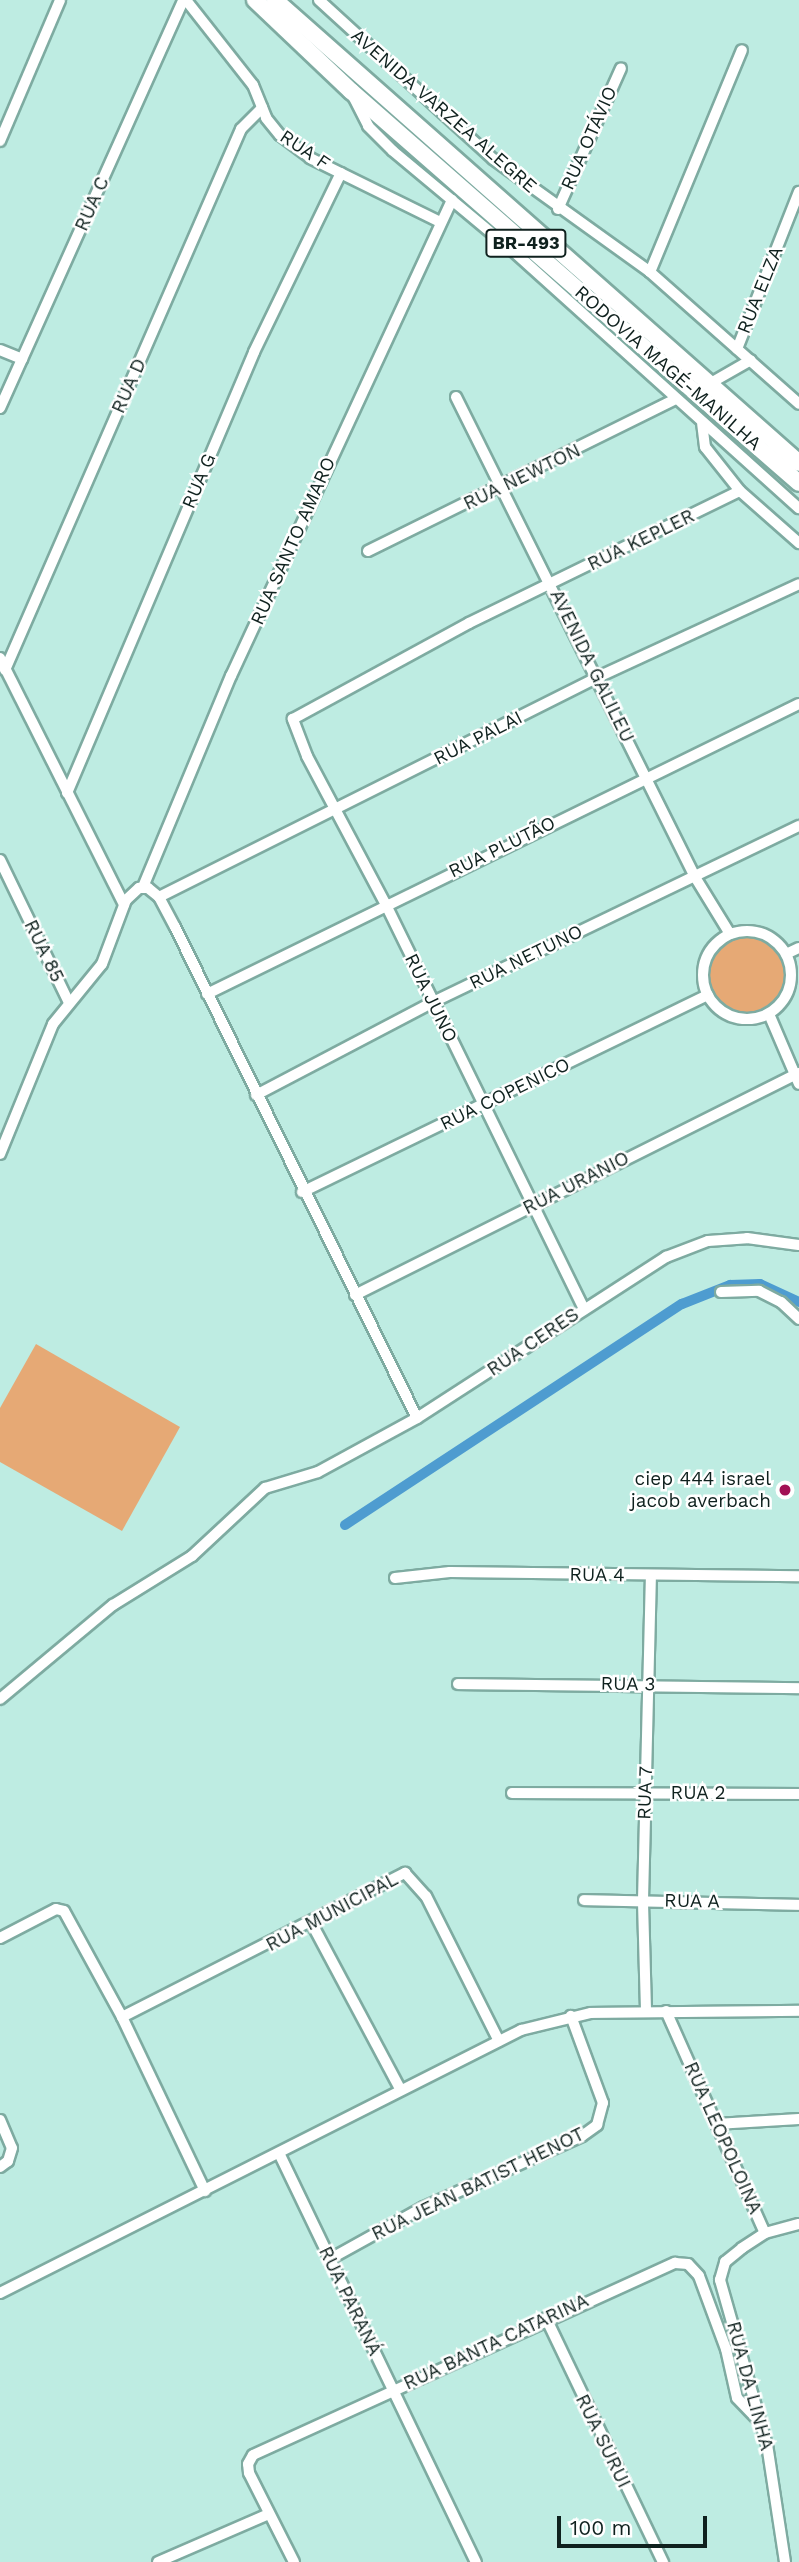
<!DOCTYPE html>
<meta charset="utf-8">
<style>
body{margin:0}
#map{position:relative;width:799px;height:2562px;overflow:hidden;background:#beece2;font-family:"Work Sans",sans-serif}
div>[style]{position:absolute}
.green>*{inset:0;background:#e6a975}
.round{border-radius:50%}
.canal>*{height:10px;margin:-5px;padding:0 5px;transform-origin:5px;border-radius:5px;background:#4e9cd0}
.roads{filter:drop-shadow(2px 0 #7eaba1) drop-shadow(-2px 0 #7eaba1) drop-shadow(0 2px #7eaba1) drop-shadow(0 -2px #7eaba1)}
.minor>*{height:10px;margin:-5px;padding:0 5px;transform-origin:5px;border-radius:5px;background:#fff}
.minor>.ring{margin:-5px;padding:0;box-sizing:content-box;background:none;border:10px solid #fff;border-radius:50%}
.trunk>*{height:16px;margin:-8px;padding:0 8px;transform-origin:8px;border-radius:8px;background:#fff}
.dots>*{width:19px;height:19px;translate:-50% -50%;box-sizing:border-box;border:4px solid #fff;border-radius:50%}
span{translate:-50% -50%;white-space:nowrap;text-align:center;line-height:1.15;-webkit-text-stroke:5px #fff;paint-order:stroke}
.shield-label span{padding:2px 5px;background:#fff;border:2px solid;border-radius:5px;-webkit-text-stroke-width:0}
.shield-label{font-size:18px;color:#0f211e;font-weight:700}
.street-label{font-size:19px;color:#0f211e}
.poi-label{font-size:19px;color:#0f211e}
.right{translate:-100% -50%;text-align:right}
.scale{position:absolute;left:557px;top:2516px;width:150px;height:32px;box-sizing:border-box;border:4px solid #0f211e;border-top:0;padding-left:9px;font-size:21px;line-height:24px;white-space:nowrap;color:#0f211e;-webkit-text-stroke:5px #fff;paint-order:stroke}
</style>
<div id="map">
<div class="green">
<div class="round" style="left:709px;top:937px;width:76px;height:76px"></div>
<div style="clip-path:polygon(36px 1344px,180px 1427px,122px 1531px,0 1462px,0 1408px)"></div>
</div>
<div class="canal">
<div style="left:345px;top:1525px;width:403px;rotate:-33.3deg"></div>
<div style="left:682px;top:1304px;width:52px;rotate:-21.6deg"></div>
<div style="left:730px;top:1285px;width:30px;rotate:-2deg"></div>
<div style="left:760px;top:1284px;width:43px;rotate:24.8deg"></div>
</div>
<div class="roads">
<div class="minor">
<div style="left:186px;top:0;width:108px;rotate:51.8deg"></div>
<div style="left:253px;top:85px;width:35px;rotate:68deg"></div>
<div style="left:266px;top:118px;width:22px;rotate:51deg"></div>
<div style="left:280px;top:135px;width:38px;rotate:37deg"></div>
<div style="left:310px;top:158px;width:145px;rotate:26.2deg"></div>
<div style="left:319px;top:0;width:236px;rotate:42.4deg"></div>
<div style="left:493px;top:159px;width:193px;rotate:35.7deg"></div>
<div style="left:650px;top:272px;width:199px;rotate:41.5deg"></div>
<div style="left:352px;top:94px;width:36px;rotate:63deg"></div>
<div style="left:368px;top:126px;width:35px;rotate:45deg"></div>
<div style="left:393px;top:151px;width:155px;rotate:39.8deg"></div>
<div style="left:512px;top:250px;width:386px;rotate:42deg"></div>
<div style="left:0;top:141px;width:153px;rotate:-66.9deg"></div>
<div style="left:558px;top:209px;width:154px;rotate:-65.9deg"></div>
<div style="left:650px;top:272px;width:240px;rotate:-67.5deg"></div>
<div style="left:737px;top:349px;width:169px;rotate:-68.5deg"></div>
<div style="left:0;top:350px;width:24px;rotate:22deg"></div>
<div style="left:709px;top:384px;width:48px;rotate:-29.7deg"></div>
<div style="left:456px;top:397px;width:536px;rotate:63.53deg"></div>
<div style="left:695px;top:877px;width:67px;rotate:58.4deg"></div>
<div style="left:0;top:408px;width:447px;rotate:-65.8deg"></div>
<div style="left:740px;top:491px;width:79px;rotate:41.4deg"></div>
<div style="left:368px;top:551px;width:341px;rotate:-26.3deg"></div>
<div style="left:0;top:658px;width:276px;rotate:63.3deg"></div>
<div style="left:5px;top:670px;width:590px;rotate:-66.43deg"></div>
<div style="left:241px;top:129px;width:30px;rotate:-45deg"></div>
<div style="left:67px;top:793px;width:479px;rotate:-67deg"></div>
<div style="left:254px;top:352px;width:199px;rotate:-64.1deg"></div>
<div style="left:0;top:860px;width:159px;rotate:64.2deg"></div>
<div style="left:143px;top:887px;width:229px;rotate:-67.4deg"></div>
<div style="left:231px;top:676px;width:525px;rotate:-65.1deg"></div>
<div style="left:159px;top:897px;width:491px;rotate:-26.6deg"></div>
<div style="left:598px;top:677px;width:221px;rotate:-24.8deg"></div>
<div class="ring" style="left:703px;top:931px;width:78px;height:78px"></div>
<div style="left:786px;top:954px;width:14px;rotate:-25deg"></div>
<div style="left:207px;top:994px;width:659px;rotate:-26.1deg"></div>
<div style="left:769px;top:1014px;width:76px;rotate:66.8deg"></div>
<div style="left:256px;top:1095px;width:200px;rotate:-27.7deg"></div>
<div style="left:433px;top:1002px;width:406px;rotate:-25.7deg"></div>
<div style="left:0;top:1154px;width:140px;rotate:-67.8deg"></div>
<div style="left:53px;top:1024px;width:77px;rotate:-50.8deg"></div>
<div style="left:102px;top:964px;width:68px;rotate:-69.4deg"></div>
<div style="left:126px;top:900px;width:18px;rotate:-43deg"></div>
<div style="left:139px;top:888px;width:9px"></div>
<div style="left:148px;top:888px;width:14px;rotate:39deg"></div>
<div style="left:159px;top:897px;width:34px;rotate:62deg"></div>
<div style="left:175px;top:927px;width:547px;rotate:63.76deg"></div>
<div style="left:302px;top:1192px;width:451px;rotate:-25.9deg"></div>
<div style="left:721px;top:1292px;width:38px;rotate:-2deg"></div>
<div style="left:759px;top:1291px;width:25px;rotate:27deg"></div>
<div style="left:781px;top:1302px;width:25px;rotate:43deg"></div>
<div style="left:355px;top:1295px;width:496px;rotate:-26.6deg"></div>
<div style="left:584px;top:1309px;width:452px;rotate:-116.1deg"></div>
<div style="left:385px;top:903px;width:166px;rotate:-118deg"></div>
<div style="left:307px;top:756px;width:40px;rotate:-111deg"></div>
<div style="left:293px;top:719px;width:200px;rotate:-28.6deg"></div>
<div style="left:469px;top:623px;width:301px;rotate:-26deg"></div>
<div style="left:740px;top:491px;width:56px;rotate:-128.5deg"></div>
<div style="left:705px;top:447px;width:23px;rotate:-97deg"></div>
<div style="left:395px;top:1578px;width:55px;rotate:-6.2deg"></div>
<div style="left:450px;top:1572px;width:349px;rotate:0.7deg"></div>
<div style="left:458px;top:1684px;width:341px;rotate:0.7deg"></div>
<div style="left:0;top:1699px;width:147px;rotate:-39.8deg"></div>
<div style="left:113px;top:1605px;width:93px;rotate:-31.8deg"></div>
<div style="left:192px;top:1556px;width:100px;rotate:-43deg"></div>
<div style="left:265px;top:1488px;width:55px;rotate:-16.8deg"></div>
<div style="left:318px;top:1472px;width:113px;rotate:-28.6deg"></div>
<div style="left:417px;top:1418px;width:297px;rotate:-32.9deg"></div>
<div style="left:666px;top:1257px;width:45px;rotate:-20.9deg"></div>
<div style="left:708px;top:1241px;width:39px;rotate:-4deg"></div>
<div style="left:747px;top:1238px;width:52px;rotate:7.7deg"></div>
<div style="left:512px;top:1793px;width:287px;rotate:0.2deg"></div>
<div style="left:584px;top:1900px;width:215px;rotate:1.3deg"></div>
<div style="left:311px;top:1922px;width:189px;rotate:61.9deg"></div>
<div style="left:0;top:1938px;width:63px;rotate:-27.4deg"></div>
<div style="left:56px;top:1909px;width:8px;rotate:14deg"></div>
<div style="left:64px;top:1911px;width:121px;rotate:61.3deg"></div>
<div style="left:122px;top:2017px;width:193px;rotate:64.5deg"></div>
<div style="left:646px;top:2010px;width:110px;rotate:-91.6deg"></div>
<div style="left:643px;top:1900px;width:324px;rotate:-88.6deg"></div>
<div style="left:666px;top:2011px;width:243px;rotate:66deg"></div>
<div style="left:122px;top:2017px;width:318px;rotate:-27deg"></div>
<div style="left:405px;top:1873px;width:31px;rotate:48deg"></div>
<div style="left:426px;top:1896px;width:162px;rotate:63.3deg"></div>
<div style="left:0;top:2120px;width:30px;rotate:67deg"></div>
<div style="left:12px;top:2148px;width:14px;rotate:107deg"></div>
<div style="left:8px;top:2161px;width:10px;rotate:143deg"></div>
<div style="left:716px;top:2124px;width:83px;rotate:-3.4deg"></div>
<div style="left:279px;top:2153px;width:454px;rotate:64.3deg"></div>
<div style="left:330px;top:2259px;width:107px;rotate:-29deg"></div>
<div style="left:424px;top:2207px;width:173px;rotate:-24.2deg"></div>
<div style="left:582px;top:2136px;width:19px;rotate:-36deg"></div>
<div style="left:597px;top:2125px;width:23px;rotate:-75deg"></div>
<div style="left:603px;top:2103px;width:93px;rotate:-110.2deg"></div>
<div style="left:0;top:2293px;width:584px;rotate:-26.78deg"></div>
<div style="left:521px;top:2030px;width:72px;rotate:-13.7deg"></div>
<div style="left:591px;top:2013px;width:208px;rotate:-0.6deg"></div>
<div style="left:546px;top:2318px;width:271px;rotate:64.4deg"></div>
<div style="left:158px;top:2562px;width:121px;rotate:-23.4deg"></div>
<div style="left:294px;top:2562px;width:100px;rotate:-116.8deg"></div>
<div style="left:249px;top:2473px;width:9px;rotate:-96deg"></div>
<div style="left:248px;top:2464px;width:10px;rotate:-61deg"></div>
<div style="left:253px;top:2455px;width:464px;rotate:-24.5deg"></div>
<div style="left:675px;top:2263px;width:13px;rotate:4deg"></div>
<div style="left:688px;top:2264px;width:16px;rotate:47deg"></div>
<div style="left:699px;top:2276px;width:78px;rotate:69.7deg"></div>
<div style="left:726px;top:2349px;width:50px;rotate:77.3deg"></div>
<div style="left:737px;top:2398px;width:36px;rotate:46deg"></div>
<div style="left:785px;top:2562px;width:118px;rotate:-98.7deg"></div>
<div style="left:767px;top:2445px;width:172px;rotate:-105.9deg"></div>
<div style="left:720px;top:2280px;width:19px;rotate:-74deg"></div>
<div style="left:725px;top:2262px;width:22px;rotate:-39deg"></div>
<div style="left:742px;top:2248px;width:27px;rotate:-33deg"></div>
<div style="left:765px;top:2233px;width:35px;rotate:-15deg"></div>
</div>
<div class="trunk">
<div style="left:255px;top:0;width:132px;rotate:43.5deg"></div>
<div style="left:351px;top:91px;width:595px;rotate:41.19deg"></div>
<div style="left:275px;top:0;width:699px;rotate:41.46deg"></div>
</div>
</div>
<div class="dots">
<div style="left:785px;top:1490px;background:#a21155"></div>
</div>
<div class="shield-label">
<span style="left:526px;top:243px">BR-493</span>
</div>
<div class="street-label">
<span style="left:444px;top:111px;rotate:41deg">AVENIDA VARZEA ALEGRE</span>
<span style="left:589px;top:138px;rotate:-66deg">RUA OTÁVIO</span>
<span style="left:305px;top:150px;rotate:34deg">RUA F</span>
<span style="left:92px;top:204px;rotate:-66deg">RUA C</span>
<span style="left:760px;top:290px;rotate:-68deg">RUA ELZA</span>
<span style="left:668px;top:368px;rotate:41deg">RODOVIA MAGÉ-MANILHA</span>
<span style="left:129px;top:386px;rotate:-66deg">RUA D</span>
<span style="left:522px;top:477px;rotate:-26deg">RUA NEWTON</span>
<span style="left:199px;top:481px;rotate:-67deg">RUA G</span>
<span style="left:641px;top:540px;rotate:-26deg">RUA KEPLER</span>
<span style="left:293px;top:541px;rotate:-66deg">RUA SANTO AMARO</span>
<span style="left:592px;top:666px;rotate:64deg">AVENIDA GALILEU</span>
<span style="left:478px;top:738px;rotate:-27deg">RUA PALAI</span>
<span style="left:502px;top:847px;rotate:-26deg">RUA PLUTÃO</span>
<span style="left:44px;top:951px;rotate:64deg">RUA 85</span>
<span style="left:526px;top:957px;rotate:-26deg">RUA NETUNO</span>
<span style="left:431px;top:998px;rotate:64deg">RUA JUNO</span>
<span style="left:505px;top:1094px;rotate:-26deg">RUA COPENICO</span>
<span style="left:576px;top:1183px;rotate:-27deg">RUA URANIO</span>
<span style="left:533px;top:1342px;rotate:-34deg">RUA CERES</span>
<span style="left:597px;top:1575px;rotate:1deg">RUA 4</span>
<span style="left:628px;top:1684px;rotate:1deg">RUA 3</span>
<span style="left:645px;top:1793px;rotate:-88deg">RUA 7</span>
<span style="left:698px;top:1793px">RUA 2</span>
<span style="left:692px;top:1901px;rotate:1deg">RUA A</span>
<span style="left:332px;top:1912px;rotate:-28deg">RUA MUNICIPAL</span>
<span style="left:723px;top:2138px;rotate:66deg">RUA LEOPOLOINA</span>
<span style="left:478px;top:2184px;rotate:-26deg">RUA JEAN BATIST HENOT</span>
<span style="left:350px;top:2301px;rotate:64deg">RUA PARANÁ</span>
<span style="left:496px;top:2342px;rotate:-25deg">RUA BANTA CATARINA</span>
<span style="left:750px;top:2386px;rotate:75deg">RUA DA LINHA</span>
<span style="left:603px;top:2441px;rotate:64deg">RUA SURUI</span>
</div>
<div class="poi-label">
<span class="right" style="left:771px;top:1490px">ciep 444 israel<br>jacob averbach</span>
</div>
<div class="scale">100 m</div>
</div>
